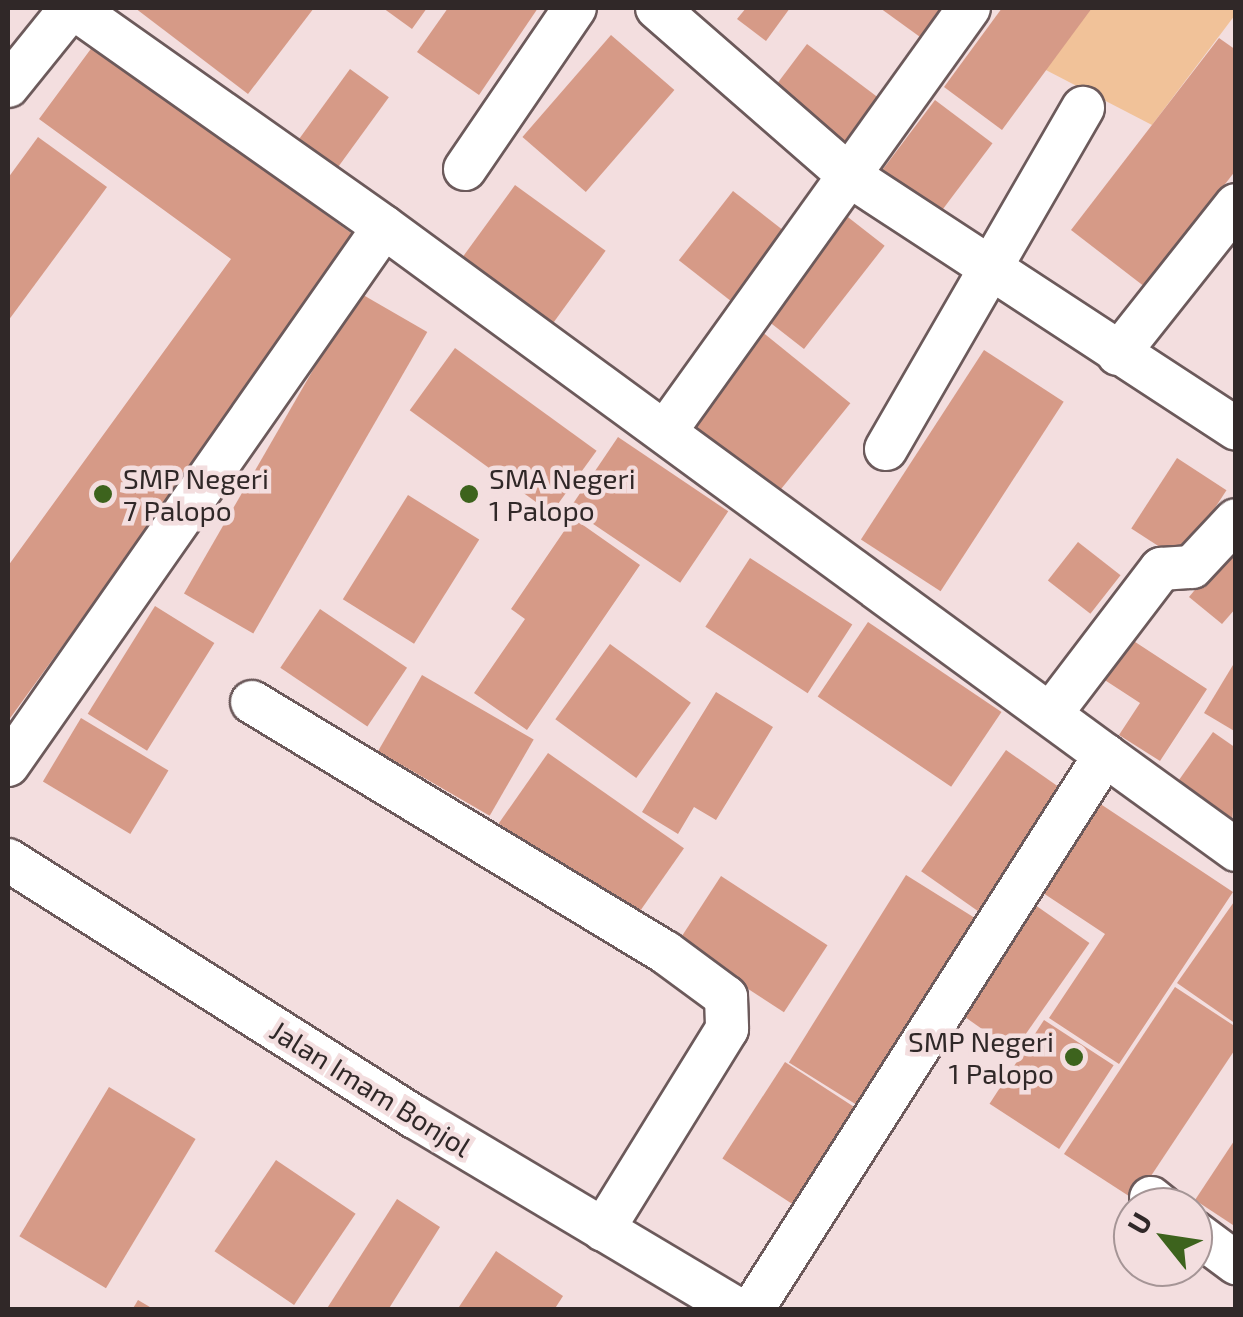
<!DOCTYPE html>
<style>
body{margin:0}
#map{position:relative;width:1243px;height:1317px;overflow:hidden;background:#f3dedf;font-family:"Exo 2",sans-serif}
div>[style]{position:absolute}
.green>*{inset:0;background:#f1c299}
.building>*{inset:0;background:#d69a87;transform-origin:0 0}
.roads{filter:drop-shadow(2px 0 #6c5a5b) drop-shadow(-2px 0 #6c5a5b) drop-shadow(0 2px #6c5a5b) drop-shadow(0 -2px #6c5a5b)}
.minor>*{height:42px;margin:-21px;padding:0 21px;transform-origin:21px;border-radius:21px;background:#fff}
.dots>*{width:28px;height:28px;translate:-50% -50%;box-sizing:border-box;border:5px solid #f3dedf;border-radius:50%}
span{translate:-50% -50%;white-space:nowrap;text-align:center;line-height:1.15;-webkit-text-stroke:9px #f3dedf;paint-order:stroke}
.poi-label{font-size:28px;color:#302828}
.left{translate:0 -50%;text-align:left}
.right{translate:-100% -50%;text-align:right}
.street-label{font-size:28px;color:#302828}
.frame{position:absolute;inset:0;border:10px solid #302828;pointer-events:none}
.north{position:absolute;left:1113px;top:1187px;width:100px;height:100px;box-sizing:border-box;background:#f3dedf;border:2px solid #a59596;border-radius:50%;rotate:300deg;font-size:28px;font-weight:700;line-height:40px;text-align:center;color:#302828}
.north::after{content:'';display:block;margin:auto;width:35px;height:45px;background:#3d631d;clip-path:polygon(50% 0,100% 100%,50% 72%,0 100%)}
</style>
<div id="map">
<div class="green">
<div style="clip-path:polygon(1078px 8px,1235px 8px,1235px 15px,1152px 125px,1042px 68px)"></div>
</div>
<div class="building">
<div style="clip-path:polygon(135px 8px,314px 8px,248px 94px)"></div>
<div style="clip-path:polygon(383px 8px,427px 8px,412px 29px)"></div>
<div style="clip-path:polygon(448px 8px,538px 8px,479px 95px,417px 52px)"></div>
<div style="clip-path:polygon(746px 8px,790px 8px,766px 41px,737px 19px)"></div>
<div style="clip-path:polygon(880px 8px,953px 8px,927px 42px)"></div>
<div style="clip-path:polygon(1002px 8px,1092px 8px,1002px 130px,944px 87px)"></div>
<div style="left:611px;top:35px;width:84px;height:135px;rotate:41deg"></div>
<div style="clip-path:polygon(1219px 38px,1236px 50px,1236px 170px,1145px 287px,1071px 230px)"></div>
<div style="left:807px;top:44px;width:99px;height:56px;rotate:37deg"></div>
<div style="clip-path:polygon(93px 46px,358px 238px,8px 721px,8px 566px,231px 259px,39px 119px)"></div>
<div style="left:350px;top:69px;width:48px;height:90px;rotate:36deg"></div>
<div style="left:935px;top:100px;width:72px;height:87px;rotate:37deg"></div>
<div style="clip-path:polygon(38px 137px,107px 187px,8px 321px,8px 178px)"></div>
<div style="left:515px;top:185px;width:112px;height:92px;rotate:36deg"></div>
<div style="left:733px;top:191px;width:79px;height:88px;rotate:38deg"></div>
<div style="left:835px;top:207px;width:63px;height:131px;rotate:38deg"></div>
<div style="left:358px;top:292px;width:80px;height:348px;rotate:30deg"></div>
<div style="left:761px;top:331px;width:115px;height:121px;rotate:39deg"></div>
<div style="left:455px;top:348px;width:175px;height:77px;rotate:36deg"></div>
<div style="left:984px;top:350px;width:95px;height:226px;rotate:33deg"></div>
<div style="left:618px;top:437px;width:133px;height:86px;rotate:34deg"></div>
<div style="left:1177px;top:458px;width:59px;height:84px;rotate:33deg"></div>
<div style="left:408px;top:495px;width:84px;height:123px;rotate:32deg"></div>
<div style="clip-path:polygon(573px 518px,640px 565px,527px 730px,474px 693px,525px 619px,511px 609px)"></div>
<div style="clip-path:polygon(1236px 540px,1236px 608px,1222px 624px,1189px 597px)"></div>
<div style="left:1078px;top:542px;width:54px;height:49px;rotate:38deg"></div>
<div style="left:750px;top:558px;width:122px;height:82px;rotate:33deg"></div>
<div style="left:155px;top:606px;width:70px;height:127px;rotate:32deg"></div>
<div style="left:320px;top:609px;width:105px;height:71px;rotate:34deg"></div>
<div style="left:868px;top:622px;width:161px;height:90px;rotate:34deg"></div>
<div style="clip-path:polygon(1123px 634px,1207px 689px,1160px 761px,1119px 735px,1140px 703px,1097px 675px)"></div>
<div style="left:610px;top:644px;width:100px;height:93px;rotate:36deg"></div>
<div style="clip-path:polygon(1236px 660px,1236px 732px,1204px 713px)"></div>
<div style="left:422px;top:675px;width:129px;height:88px;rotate:30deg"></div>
<div style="clip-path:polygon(716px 692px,773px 727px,716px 820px,694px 807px,678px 834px,642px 812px)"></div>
<div style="left:81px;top:718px;width:102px;height:74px;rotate:31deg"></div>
<div style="clip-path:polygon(1213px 732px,1236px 748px,1232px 828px,1174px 787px)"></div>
<div style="left:1006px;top:750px;width:78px;height:148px;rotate:35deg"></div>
<div style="left:548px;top:753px;width:166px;height:86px;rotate:35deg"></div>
<div style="clip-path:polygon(1096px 801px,1233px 892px,1119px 1064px,1049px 1018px,1105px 934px,1037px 889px)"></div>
<div style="left:906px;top:875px;width:93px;height:221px;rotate:32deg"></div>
<div style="left:721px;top:876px;width:127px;height:80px;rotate:33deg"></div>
<div style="clip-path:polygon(1236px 899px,1236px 1024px,1177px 983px)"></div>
<div style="left:1028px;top:900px;width:75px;height:132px;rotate:35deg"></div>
<div style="clip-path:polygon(1175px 987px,1236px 1027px,1236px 1048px,1135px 1200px,1064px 1154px)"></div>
<div style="left:1044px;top:1020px;width:83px;height:100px;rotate:33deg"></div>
<div style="left:785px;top:1062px;width:94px;height:115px;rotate:33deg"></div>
<div style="left:109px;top:1087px;width:101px;height:174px;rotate:31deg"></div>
<div style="clip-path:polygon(1236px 1138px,1236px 1227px,1195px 1200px)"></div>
<div style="left:276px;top:1160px;width:96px;height:110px;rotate:34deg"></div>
<div style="clip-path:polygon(397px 1199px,440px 1227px,388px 1310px,326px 1310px)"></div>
<div style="clip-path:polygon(496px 1251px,563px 1296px,554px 1310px,457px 1310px)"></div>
<div style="clip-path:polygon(138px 1300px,155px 1310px,132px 1310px)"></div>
</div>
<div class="roads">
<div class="minor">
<div style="left:657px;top:8px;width:252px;rotate:41.1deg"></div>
<div style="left:847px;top:174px;width:465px;rotate:33.2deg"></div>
<div style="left:8px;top:86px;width:100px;rotate:-51.1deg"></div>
<div style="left:465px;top:169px;width:195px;rotate:-55.7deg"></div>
<div style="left:384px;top:227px;width:894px;rotate:36.22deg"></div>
<div style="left:1105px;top:755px;width:658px;rotate:122.46deg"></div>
<div style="left:1118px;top:354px;width:190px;rotate:-51.6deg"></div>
<div style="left:667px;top:429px;width:518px;rotate:-54.35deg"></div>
<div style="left:886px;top:449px;width:394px;rotate:-60deg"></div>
<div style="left:252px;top:702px;width:483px;rotate:31.2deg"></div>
<div style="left:665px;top:952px;width:76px;rotate:36.4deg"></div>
<div style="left:726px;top:997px;width:32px;rotate:88deg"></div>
<div style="left:727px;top:1029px;width:236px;rotate:121.7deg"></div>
<div style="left:1052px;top:712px;width:180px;rotate:-52.7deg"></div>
<div style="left:1161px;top:569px;width:31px;rotate:-4deg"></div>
<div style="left:1192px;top:567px;width:64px;rotate:-46.9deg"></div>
<div style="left:1105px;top:755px;width:162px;rotate:35.9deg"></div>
<div style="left:8px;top:765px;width:656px;rotate:-55.05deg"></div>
<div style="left:384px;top:227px;width:380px;rotate:-144.8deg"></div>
<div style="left:8px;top:860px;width:481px;rotate:32.3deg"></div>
<div style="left:415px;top:1117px;width:377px;rotate:30.8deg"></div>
<div style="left:1151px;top:1198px;width:14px;rotate:39deg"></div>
<div style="left:1193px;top:1231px;width:54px;rotate:36.7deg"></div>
</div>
</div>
<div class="dots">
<div style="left:103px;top:494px;background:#3d631d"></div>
<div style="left:469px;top:494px;background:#3d631d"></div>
<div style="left:1074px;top:1057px;background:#3d631d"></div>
</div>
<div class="poi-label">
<span class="left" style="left:123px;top:494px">SMP Negeri<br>7 Palopo</span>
<span class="left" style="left:489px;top:494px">SMA Negeri<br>1 Palopo</span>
<span class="right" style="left:1054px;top:1057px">SMP Negeri<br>1 Palopo</span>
</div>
<div class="street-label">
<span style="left:371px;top:1088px;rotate:32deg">Jalan Imam Bonjol</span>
</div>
<div class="frame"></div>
<div class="north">U</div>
</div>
